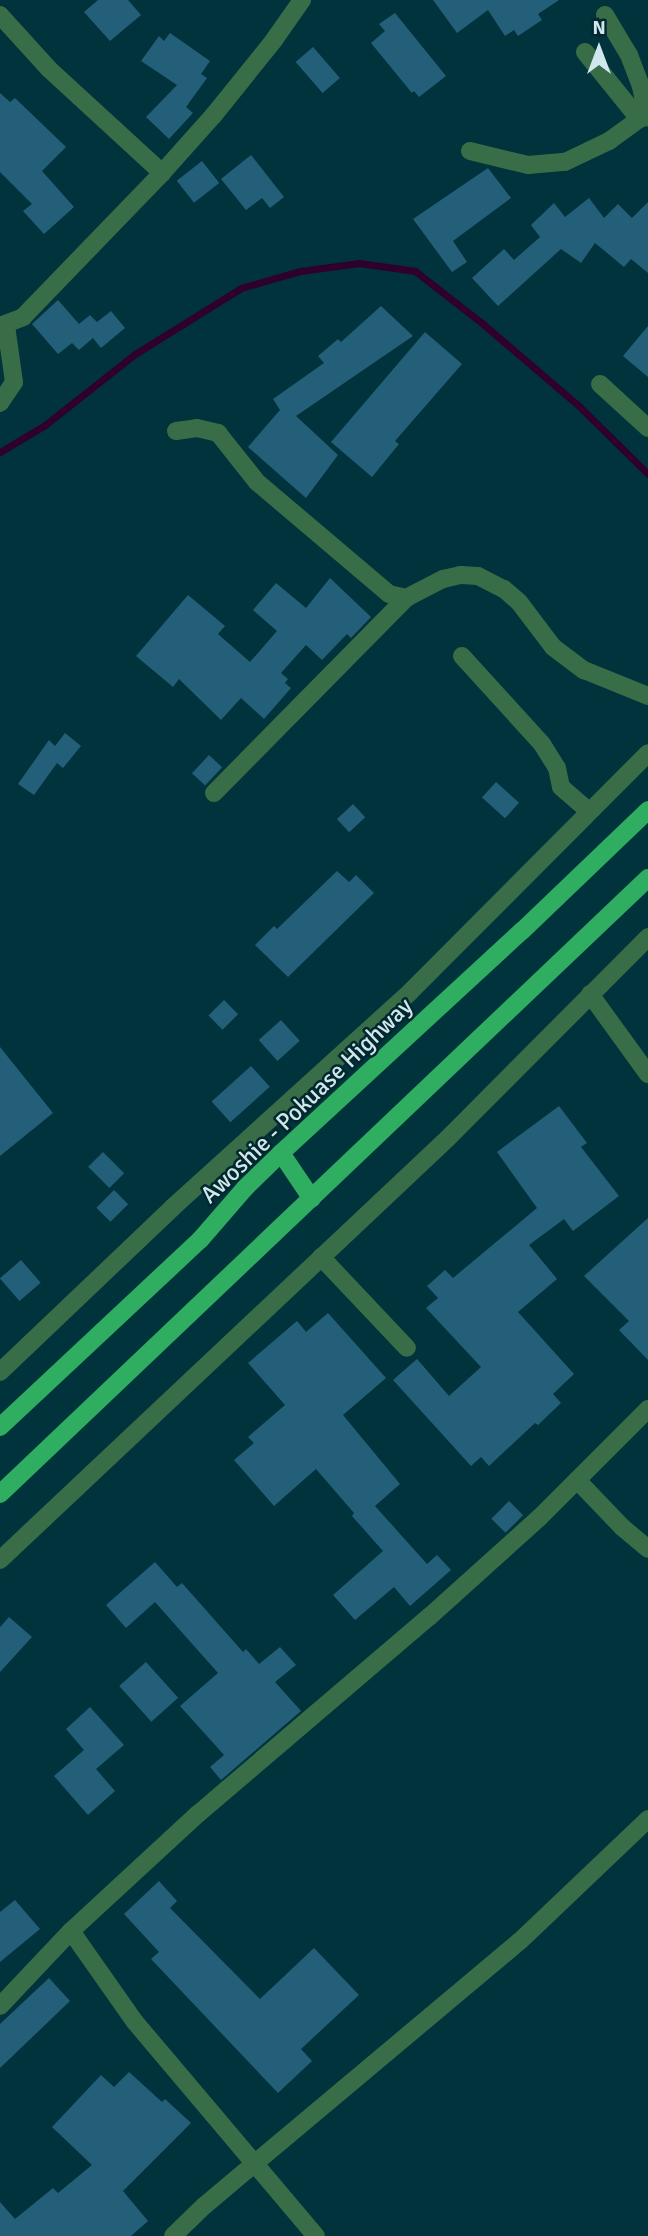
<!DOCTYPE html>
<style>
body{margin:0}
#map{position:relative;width:648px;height:2236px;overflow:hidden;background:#00333b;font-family:Signika,sans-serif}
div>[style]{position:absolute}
.stream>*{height:7px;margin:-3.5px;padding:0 3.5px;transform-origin:3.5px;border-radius:3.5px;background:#2f002b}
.building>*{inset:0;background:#245f7a;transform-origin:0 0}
.minor>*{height:18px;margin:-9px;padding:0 9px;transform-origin:9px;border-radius:9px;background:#386d48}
.major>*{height:18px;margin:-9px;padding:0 9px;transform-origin:9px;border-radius:9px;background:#2fad60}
span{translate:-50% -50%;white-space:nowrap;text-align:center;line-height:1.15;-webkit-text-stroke:5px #02282e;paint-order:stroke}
.street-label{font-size:24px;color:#d0e8ed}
.north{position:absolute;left:564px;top:14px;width:70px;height:70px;-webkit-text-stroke:5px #02282e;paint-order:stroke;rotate:0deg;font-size:19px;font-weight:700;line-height:28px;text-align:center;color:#d0e8ed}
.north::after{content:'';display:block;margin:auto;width:24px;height:32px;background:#d0e8ed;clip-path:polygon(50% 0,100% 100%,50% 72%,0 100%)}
</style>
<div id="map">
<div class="stream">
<div style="left:0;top:452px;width:52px;rotate:-31deg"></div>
<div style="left:45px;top:425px;width:115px;rotate:-38.3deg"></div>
<div style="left:135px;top:354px;width:125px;rotate:-31.9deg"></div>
<div style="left:241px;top:288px;width:61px;rotate:-16.1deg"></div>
<div style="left:300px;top:271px;width:60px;rotate:-7.7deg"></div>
<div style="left:359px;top:263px;width:57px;rotate:8.1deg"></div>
<div style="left:415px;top:271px;width:86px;rotate:37.9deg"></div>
<div style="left:483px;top:324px;width:126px;rotate:40.5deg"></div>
<div style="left:579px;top:406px;width:97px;rotate:44.6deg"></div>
</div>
<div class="building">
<div style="clip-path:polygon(98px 0,128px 0,141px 15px,110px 41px,84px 12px)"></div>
<div style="clip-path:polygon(433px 0,559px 0,538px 14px,542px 20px,518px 36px,514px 30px,505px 36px,488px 10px,457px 33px)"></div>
<div style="clip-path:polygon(395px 13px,446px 76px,419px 97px,414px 91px,412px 93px,371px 43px,385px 31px,379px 24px)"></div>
<div style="clip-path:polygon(170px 33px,210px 61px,201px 74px,207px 78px,186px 107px,193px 113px,169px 139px,146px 117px,177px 85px,141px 61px,159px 36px,164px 41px)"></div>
<div style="left:313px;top:47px;width:41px;height:23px;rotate:49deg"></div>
<div style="clip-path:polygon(0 93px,10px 102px,15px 98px,66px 147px,42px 171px,74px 207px,44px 234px,23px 211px,32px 204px,0 172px)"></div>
<div style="clip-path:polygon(251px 155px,284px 197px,270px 208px,262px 198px,246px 210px,221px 179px)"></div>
<div style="left:202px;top:161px;width:28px;height:32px;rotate:52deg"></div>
<div style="clip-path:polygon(488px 168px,511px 198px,453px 241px,467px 262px,452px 272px,413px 219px)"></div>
<div style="clip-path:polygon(589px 198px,604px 218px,618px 204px,632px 218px,648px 202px,648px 273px,631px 259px,624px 267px,595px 243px,581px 263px,561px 249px,498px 306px,472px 278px,504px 249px,514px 260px,540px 237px,531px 225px,554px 203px,565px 217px)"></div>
<div style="clip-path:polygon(58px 300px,79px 324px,90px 315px,97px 322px,111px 311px,125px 328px,101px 348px,93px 338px,79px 350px,72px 343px,58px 354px,32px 324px)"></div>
<div style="clip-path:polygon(381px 306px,413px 336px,296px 416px,338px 455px,306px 498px,248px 447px,280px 410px,273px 399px,324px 363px,318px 356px,338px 339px,341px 342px)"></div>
<div style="clip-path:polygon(648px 326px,648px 377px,623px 356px)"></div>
<div style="clip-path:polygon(425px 332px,462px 364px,395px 441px,399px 444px,372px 477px,331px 442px)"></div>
<div style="clip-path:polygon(330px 578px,371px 617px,351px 638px,347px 634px,322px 660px,306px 645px,281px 673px,288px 679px,285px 683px,291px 688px,264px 719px,241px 698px,221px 720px,179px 679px,173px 687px,136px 656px,188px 595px,225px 626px,218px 634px,250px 662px,277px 631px,253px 610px,276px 583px,306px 608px)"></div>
<div style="clip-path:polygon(65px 733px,81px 746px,63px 768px,57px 763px,34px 795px,18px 784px,49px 740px,55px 746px)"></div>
<div style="left:209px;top:755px;width:18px;height:25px;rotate:43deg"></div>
<div style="left:496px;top:782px;width:31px;height:21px;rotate:42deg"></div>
<div style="left:353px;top:804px;width:18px;height:22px;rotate:47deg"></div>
<div style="clip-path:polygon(337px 871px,349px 882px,356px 875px,374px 893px,288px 977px,255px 945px,274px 926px,277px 929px)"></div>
<div style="left:224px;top:1000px;width:20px;height:22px;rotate:45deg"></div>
<div style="left:281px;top:1020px;width:28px;height:30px;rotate:48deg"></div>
<div style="clip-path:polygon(0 1047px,53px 1113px,0 1156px)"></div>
<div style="left:251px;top:1066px;width:28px;height:53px;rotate:48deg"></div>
<div style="clip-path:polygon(559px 1106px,587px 1143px,581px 1147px,619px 1196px,573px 1231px,564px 1219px,529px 1245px,557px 1279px,518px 1312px,574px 1374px,553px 1394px,561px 1403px,538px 1425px,535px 1423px,489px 1466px,481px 1457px,471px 1466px,393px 1380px,417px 1359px,449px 1396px,481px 1367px,426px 1308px,438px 1298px,427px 1286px,445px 1270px,453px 1278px,537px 1208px,497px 1152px)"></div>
<div style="left:103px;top:1152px;width:30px;height:21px;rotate:45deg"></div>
<div style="left:114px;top:1190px;width:20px;height:25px;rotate:45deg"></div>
<div style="clip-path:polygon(648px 1218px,648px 1360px,619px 1330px,629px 1321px,584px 1276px)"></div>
<div style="left:21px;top:1260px;width:30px;height:28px;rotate:49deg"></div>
<div style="clip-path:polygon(328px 1313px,386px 1378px,343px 1415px,400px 1484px,375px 1506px,427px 1564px,437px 1555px,451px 1570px,410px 1606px,394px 1587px,355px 1620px,333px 1595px,383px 1551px,352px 1516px,354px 1513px,316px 1469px,274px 1506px,234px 1460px,254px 1443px,248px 1437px,285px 1405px,248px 1363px,297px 1321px,306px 1332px)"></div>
<div style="left:509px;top:1501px;width:20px;height:25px;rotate:45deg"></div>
<div style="clip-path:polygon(155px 1562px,177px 1587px,182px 1583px,243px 1652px,246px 1649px,259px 1664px,280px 1647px,296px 1665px,275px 1682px,301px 1711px,221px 1780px,210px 1767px,224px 1755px,180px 1706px,218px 1673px,155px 1602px,126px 1628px,106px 1605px)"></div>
<div style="clip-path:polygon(9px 1617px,32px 1637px,0 1672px,0 1627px)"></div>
<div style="left:146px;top:1662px;width:48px;height:36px;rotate:48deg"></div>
<div style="clip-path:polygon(90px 1707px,124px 1745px,96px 1769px,115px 1791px,88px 1815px,54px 1776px,84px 1750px,66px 1729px)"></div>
<div style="clip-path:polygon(159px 1881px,177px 1901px,170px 1908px,260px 1999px,314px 1948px,359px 1995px,301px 2049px,312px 2061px,278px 2093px,151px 1959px,159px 1952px,124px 1914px)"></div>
<div style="clip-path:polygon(15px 1900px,40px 1929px,0 1962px,0 1912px)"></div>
<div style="clip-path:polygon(49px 1978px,70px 2001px,0 2068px,0 2024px)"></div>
<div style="clip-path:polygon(129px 2072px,162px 2102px,165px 2099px,191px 2123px,123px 2191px,148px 2221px,131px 2236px,0 2236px,0 2202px,15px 2219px,53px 2188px,58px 2193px,92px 2165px,52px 2127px,101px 2075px,114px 2087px)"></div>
</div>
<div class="minor">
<div style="left:0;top:15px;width:73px;rotate:47.8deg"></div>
<div style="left:49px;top:69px;width:154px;rotate:42.6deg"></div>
<div style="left:605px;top:15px;width:47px;rotate:59deg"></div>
<div style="left:629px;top:55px;width:33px;rotate:69deg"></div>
<div style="left:641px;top:86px;width:32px;rotate:79deg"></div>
<div style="left:585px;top:52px;width:86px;rotate:51.1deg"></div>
<div style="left:470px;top:151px;width:60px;rotate:13.6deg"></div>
<div style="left:528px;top:165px;width:37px;rotate:-5deg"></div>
<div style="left:565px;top:162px;width:49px;rotate:-25.5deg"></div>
<div style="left:609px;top:141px;width:37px;rotate:-36deg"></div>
<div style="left:639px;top:119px;width:9px;rotate:-18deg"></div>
<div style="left:0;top:326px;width:25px;rotate:-21deg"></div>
<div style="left:23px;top:317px;width:200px;rotate:-46deg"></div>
<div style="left:162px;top:173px;width:76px;rotate:-48.2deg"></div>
<div style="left:213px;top:116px;width:97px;rotate:-51.2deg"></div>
<div style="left:274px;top:40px;width:49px;rotate:-55deg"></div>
<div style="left:600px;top:384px;width:65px;rotate:42.5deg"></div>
<div style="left:0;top:403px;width:25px;rotate:-56deg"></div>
<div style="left:14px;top:382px;width:57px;rotate:-98.1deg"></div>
<div style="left:176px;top:431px;width:21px;rotate:-8deg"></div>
<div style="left:197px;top:428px;width:22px;rotate:13deg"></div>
<div style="left:218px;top:433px;width:63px;rotate:51.5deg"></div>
<div style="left:257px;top:482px;width:173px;rotate:40.3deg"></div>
<div style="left:389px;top:594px;width:17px;rotate:13deg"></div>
<div style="left:406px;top:598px;width:42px;rotate:-27.2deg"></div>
<div style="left:443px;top:579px;width:18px;rotate:-13deg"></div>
<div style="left:461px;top:575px;width:17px;rotate:3deg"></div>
<div style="left:478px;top:576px;width:29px;rotate:27deg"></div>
<div style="left:504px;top:589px;width:20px;rotate:41deg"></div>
<div style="left:519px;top:602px;width:56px;rotate:52.9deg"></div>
<div style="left:553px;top:647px;width:39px;rotate:37deg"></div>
<div style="left:584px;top:670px;width:69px;rotate:22.1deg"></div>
<div style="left:462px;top:656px;width:119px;rotate:47.7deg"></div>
<div style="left:542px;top:744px;width:28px;rotate:58deg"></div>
<div style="left:557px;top:768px;width:19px;rotate:78deg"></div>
<div style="left:561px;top:787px;width:37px;rotate:41deg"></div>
<div style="left:214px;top:793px;width:274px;rotate:-45.4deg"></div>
<div style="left:590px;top:994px;width:99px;rotate:54.1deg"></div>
<div style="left:321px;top:1257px;width:125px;rotate:46.6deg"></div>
<div style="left:0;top:1372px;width:238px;rotate:-43.6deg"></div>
<div style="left:172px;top:1208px;width:321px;rotate:-42.2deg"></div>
<div style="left:410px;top:992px;width:337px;rotate:-45.1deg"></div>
<div style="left:577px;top:1480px;width:65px;rotate:46.2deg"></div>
<div style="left:622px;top:1527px;width:34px;rotate:40deg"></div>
<div style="left:0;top:1560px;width:614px;rotate:-43.28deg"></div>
<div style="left:447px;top:1139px;width:285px;rotate:-45.1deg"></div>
<div style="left:71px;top:1931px;width:111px;rotate:54.9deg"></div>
<div style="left:135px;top:2022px;width:280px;rotate:49.8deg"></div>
<div style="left:0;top:2006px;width:103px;rotate:-46.6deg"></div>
<div style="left:71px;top:1931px;width:173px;rotate:-42.7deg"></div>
<div style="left:198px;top:1814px;width:304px;rotate:-40.5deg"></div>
<div style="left:429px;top:1617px;width:149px;rotate:-42deg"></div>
<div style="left:540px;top:1517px;width:153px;rotate:-45deg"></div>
<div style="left:173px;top:2236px;width:43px;rotate:-44.1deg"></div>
<div style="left:204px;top:2206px;width:412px;rotate:-40deg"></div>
<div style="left:520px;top:1941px;width:177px;rotate:-43.6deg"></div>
</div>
<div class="major">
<div style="left:281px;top:1153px;width:55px;rotate:56deg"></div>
<div style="left:0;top:1427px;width:274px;rotate:-43.1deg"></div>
<div style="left:200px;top:1240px;width:69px;rotate:-49.1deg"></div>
<div style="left:245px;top:1188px;width:50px;rotate:-44.2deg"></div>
<div style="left:281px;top:1153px;width:328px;rotate:-42.7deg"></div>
<div style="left:522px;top:931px;width:175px;rotate:-43.8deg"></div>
<div style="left:0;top:1494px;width:894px;rotate:-43.55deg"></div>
</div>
<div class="street-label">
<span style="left:307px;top:1101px;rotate:-44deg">Awoshie - Pokuase Highway</span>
</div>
<div class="north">N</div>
</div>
